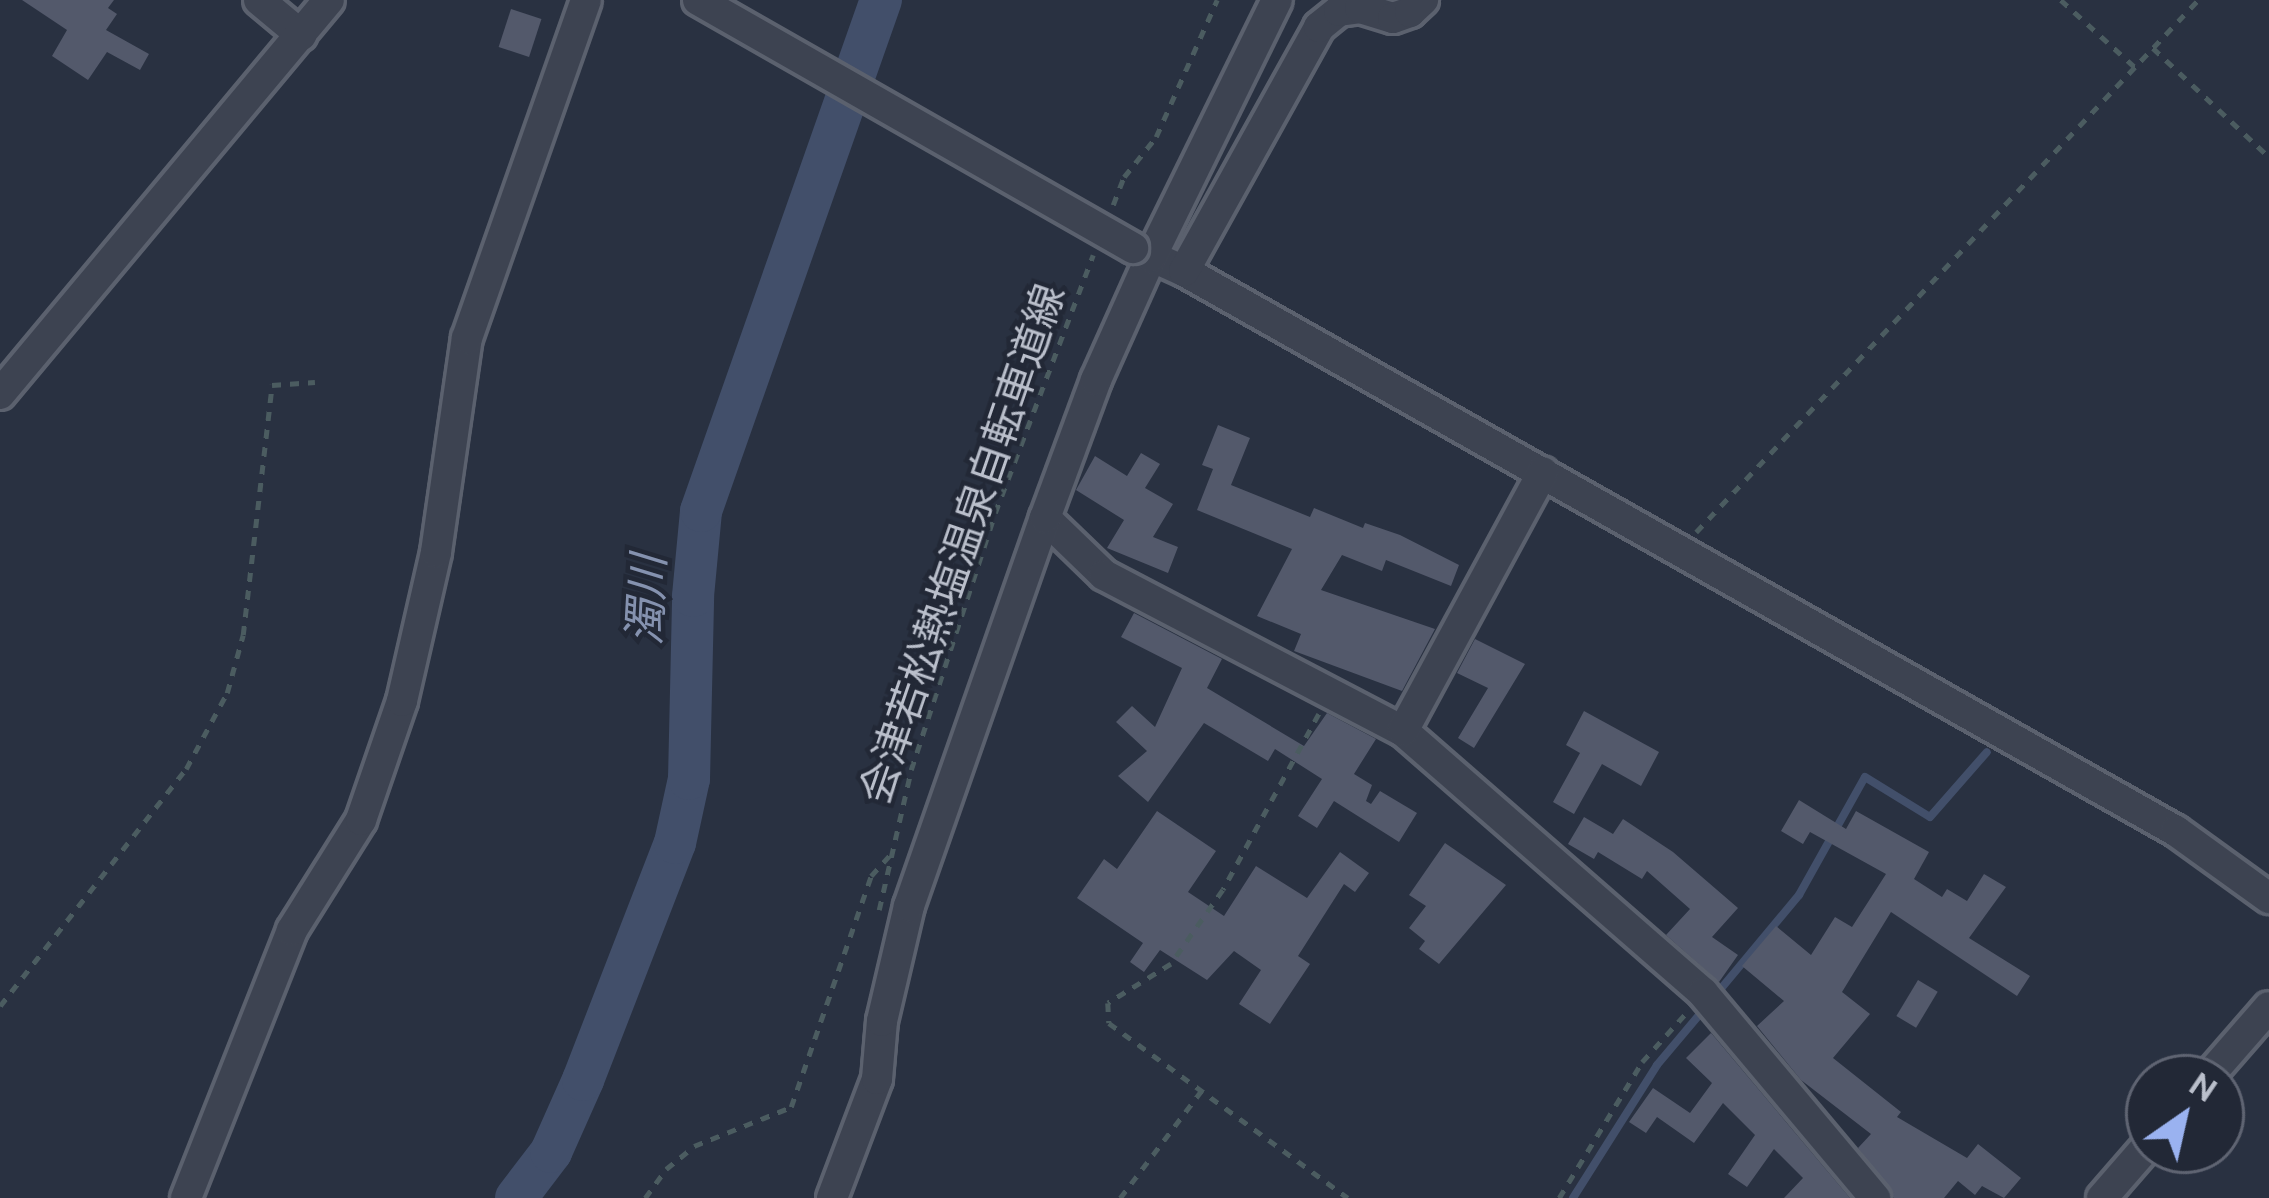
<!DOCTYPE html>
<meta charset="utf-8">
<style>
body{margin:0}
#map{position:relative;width:2269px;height:1198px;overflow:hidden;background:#293141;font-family:Ubuntu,"Noto Sans JP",sans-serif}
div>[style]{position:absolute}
.stream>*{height:8px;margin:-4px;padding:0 4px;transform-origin:4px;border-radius:4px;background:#424f6a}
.river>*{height:42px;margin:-21px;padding:0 21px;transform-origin:21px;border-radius:21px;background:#424f6a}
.building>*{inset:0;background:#53596b;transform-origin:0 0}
.path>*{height:4.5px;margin-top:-2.25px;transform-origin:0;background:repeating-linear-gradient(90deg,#4b5c60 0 9px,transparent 0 18px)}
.roads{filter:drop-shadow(3px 0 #5b616e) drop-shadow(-3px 0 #5b616e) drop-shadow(0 3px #5b616e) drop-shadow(0 -3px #5b616e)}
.minor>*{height:30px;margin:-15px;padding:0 15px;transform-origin:15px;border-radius:15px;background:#3d4351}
.bridges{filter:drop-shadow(3px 0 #5b616e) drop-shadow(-3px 0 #5b616e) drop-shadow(0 3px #5b616e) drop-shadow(0 -3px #5b616e)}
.minor-bridge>*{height:30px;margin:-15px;padding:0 15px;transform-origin:15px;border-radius:15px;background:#3d4351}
span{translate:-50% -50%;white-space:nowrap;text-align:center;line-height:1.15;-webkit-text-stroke:9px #222836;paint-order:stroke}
.street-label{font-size:42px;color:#babfcb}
.water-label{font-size:45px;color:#8592af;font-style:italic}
.north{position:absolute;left:2125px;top:1054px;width:120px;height:120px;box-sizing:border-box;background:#222836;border:3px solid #5f6472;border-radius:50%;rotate:34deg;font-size:33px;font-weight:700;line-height:48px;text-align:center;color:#babfcb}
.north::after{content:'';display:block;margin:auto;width:42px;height:54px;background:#9ab2f0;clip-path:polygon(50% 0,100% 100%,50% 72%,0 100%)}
</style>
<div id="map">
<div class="stream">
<div style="left:1714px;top:997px;width:133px;rotate:-50.2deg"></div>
<div style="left:1799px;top:895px;width:135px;rotate:-60.8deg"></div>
<div style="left:1865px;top:777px;width:76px;rotate:31.6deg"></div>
<div style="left:1930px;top:817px;width:86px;rotate:-48.8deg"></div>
<div style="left:1573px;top:1198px;width:157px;rotate:-57.7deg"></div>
<div style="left:1657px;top:1065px;width:75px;rotate:-49.9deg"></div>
</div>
<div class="river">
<div style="left:516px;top:1198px;width:58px;rotate:-52.7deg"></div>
<div style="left:551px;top:1152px;width:79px;rotate:-66deg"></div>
<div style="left:583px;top:1080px;width:254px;rotate:-68.8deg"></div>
<div style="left:675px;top:843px;width:66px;rotate:-77.7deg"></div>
<div style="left:689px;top:779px;width:183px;rotate:-88.7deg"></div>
<div style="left:693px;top:596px;width:85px;rotate:-84.6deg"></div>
<div style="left:701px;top:511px;width:542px;rotate:-70.6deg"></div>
</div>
<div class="building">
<div style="clip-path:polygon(22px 0,114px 0,108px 8px,117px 14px,106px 30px,149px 54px,140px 70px,107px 52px,88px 80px,52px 56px,67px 30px)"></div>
<div style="left:511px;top:9px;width:32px;height:40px;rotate:18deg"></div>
<div style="clip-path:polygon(1218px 425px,1250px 438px,1231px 485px,1310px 517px,1314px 508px,1363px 528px,1365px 523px,1400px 535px,1459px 565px,1451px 586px,1386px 560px,1382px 571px,1342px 555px,1321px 590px,1435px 629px,1402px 691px,1294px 651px,1301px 634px,1257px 616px,1292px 549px,1197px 510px,1213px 469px,1202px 465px)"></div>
<div style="clip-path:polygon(1141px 453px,1160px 464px,1145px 488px,1173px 504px,1153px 537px,1178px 547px,1168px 573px,1107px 548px,1124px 520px,1076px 490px,1095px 456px,1127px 476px)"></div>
<div style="clip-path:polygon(1134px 613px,1222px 659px,1207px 688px,1304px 746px,1327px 713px,1376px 739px,1354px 774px,1372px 785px,1366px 801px,1371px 804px,1380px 791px,1417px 813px,1399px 842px,1334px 801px,1317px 828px,1298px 816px,1322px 779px,1275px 749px,1268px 761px,1204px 723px,1148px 802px,1118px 776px,1147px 751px,1116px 722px,1132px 706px,1155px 727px,1182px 668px,1121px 637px)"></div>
<div style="clip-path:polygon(1475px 639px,1525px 664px,1474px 748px,1458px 738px,1488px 688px,1457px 673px)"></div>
<div style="clip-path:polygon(1584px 711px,1659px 752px,1641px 786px,1602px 764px,1574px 814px,1553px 802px,1580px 753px,1566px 745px)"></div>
<div style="clip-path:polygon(1799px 800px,1846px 829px,1856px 811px,1929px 852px,1914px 879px,1942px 897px,1947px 889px,1967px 901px,1984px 874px,2006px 887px,1969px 938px,2030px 976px,2017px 996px,1891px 912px,1842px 992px,1870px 1014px,1833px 1058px,1901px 1112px,1897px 1117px,1967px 1158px,1978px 1144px,2021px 1178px,2004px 1198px,1982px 1186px,1975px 1195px,1958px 1181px,1944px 1198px,1894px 1198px,1858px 1148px,1871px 1134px,1801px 1080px,1757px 1026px,1784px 1001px,1742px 966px,1776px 926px,1811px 955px,1835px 917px,1852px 927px,1886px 874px,1810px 832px,1803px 844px,1781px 831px)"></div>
<div style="clip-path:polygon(1157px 811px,1216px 851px,1188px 892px,1224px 916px,1256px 866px,1307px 898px,1340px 852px,1369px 873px,1355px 892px,1344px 884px,1298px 956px,1310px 964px,1270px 1024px,1239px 1004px,1261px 970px,1234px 951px,1207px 980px,1160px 950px,1144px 972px,1130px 962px,1143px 943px,1077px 898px,1104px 859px,1117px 869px)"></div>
<div style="clip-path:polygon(1584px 817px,1613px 834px,1623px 819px,1673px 852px,1738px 908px,1712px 937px,1738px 955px,1719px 982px,1666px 935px,1690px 909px,1647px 871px,1642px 879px,1598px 852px,1594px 859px,1568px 844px)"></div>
<div style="clip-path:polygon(1445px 843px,1506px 885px,1439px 964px,1419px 949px,1425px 941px,1409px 928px,1426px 906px,1409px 895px)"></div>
<div style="left:1918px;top:980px;width:23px;height:42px;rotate:31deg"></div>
<div style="clip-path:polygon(1711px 1033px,1712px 1034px,1850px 1198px,1784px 1198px,1803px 1178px,1774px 1149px,1747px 1187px,1728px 1174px,1755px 1135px,1723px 1103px,1694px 1143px,1657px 1117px,1646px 1133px,1629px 1122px,1653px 1088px,1690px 1113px,1712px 1083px,1686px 1058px)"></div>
</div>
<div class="path">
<div style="left:2061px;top:0;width:100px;rotate:42.2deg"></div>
<div style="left:2153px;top:48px;width:159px;rotate:43.2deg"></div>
<div style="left:1113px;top:205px;width:30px;rotate:-69deg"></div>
<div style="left:1124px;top:177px;width:51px;rotate:-51.3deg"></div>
<div style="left:1156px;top:137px;width:150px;rotate:-66deg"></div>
<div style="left:1696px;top:532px;width:731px;rotate:-46.66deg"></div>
<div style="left:1319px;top:714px;width:200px;rotate:118.6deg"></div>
<div style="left:1223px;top:890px;width:90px;rotate:125.1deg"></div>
<div style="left:1171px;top:964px;width:74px;rotate:148.2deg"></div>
<div style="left:1108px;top:1003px;width:20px;rotate:87deg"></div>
<div style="left:1109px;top:1023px;width:296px;rotate:36.2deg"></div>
<div style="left:879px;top:910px;width:144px;rotate:-77.1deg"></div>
<div style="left:911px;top:770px;width:270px;rotate:-71.9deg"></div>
<div style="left:995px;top:513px;width:276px;rotate:-69.2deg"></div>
<div style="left:0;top:1006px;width:301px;rotate:-51.9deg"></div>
<div style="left:186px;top:769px;width:86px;rotate:-61.7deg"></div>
<div style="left:227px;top:693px;width:60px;rotate:-74.6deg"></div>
<div style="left:243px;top:635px;width:252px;rotate:-83.4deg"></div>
<div style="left:272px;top:385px;width:43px;rotate:-4deg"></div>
<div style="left:645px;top:1198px;width:36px;rotate:-54deg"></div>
<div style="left:666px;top:1169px;width:36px;rotate:-39deg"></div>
<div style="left:694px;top:1146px;width:105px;rotate:-21.9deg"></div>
<div style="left:791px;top:1107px;width:244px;rotate:-70.9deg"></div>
<div style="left:871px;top:876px;width:28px;rotate:-48deg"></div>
<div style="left:1120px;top:1198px;width:136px;rotate:-52.8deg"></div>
<div style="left:1559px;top:1198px;width:159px;rotate:-58.6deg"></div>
<div style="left:1642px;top:1062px;width:69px;rotate:-48deg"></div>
</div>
<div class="roads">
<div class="minor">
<div style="left:259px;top:0;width:55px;rotate:39.8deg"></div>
<div style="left:1133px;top:248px;width:56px;rotate:24.3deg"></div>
<div style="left:1184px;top:271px;width:1139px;rotate:29.45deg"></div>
<div style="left:2176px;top:831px;width:115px;rotate:35.8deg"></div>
<div style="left:1184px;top:271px;width:279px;rotate:-61deg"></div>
<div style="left:1319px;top:27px;width:26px;rotate:-39deg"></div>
<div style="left:1339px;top:11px;width:21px;rotate:-8deg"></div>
<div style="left:1360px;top:8px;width:34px;rotate:17deg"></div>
<div style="left:1393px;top:18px;width:18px;rotate:-19deg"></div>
<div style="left:1410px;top:12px;width:18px;rotate:-43deg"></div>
<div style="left:0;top:394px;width:513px;rotate:-50.14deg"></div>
<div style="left:1045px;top:518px;width:82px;rotate:44deg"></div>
<div style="left:1104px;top:575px;width:337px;rotate:27.6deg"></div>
<div style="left:1403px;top:731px;width:398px;rotate:41.1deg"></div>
<div style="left:1703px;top:993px;width:268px;rotate:50deg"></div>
<div style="left:1403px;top:731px;width:294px;rotate:-61.6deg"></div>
<div style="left:2207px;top:1078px;width:94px;rotate:-48.9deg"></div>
<div style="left:186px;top:1198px;width:288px;rotate:-68.4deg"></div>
<div style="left:292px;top:930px;width:130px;rotate:-57.9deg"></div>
<div style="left:361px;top:820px;width:126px;rotate:-71deg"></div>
<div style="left:402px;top:701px;width:153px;rotate:-77.1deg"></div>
<div style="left:436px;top:552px;width:216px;rotate:-81.8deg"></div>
<div style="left:467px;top:338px;width:358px;rotate:-70.6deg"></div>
<div style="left:832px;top:1198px;width:127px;rotate:-69.3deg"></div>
<div style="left:877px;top:1079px;width:58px;rotate:-85.1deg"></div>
<div style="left:882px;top:1021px;width:118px;rotate:-76.8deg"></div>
<div style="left:909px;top:906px;width:411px;rotate:-70.7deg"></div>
<div style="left:1045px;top:518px;width:147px;rotate:-69.7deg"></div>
<div style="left:1096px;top:380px;width:135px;rotate:-65.9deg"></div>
<div style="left:1151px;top:257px;width:286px;rotate:-63.9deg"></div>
<div style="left:2102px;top:1198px;width:72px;rotate:-49deg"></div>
</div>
</div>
<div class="bridges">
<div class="minor-bridge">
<div style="left:698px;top:0;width:501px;rotate:29.69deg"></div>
</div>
</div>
<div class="street-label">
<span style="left:962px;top:544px;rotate:-71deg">会津若松熱塩温泉自転車道線</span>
</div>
<div class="water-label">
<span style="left:646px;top:600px;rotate:-87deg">濁川</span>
</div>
<div class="north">N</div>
</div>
